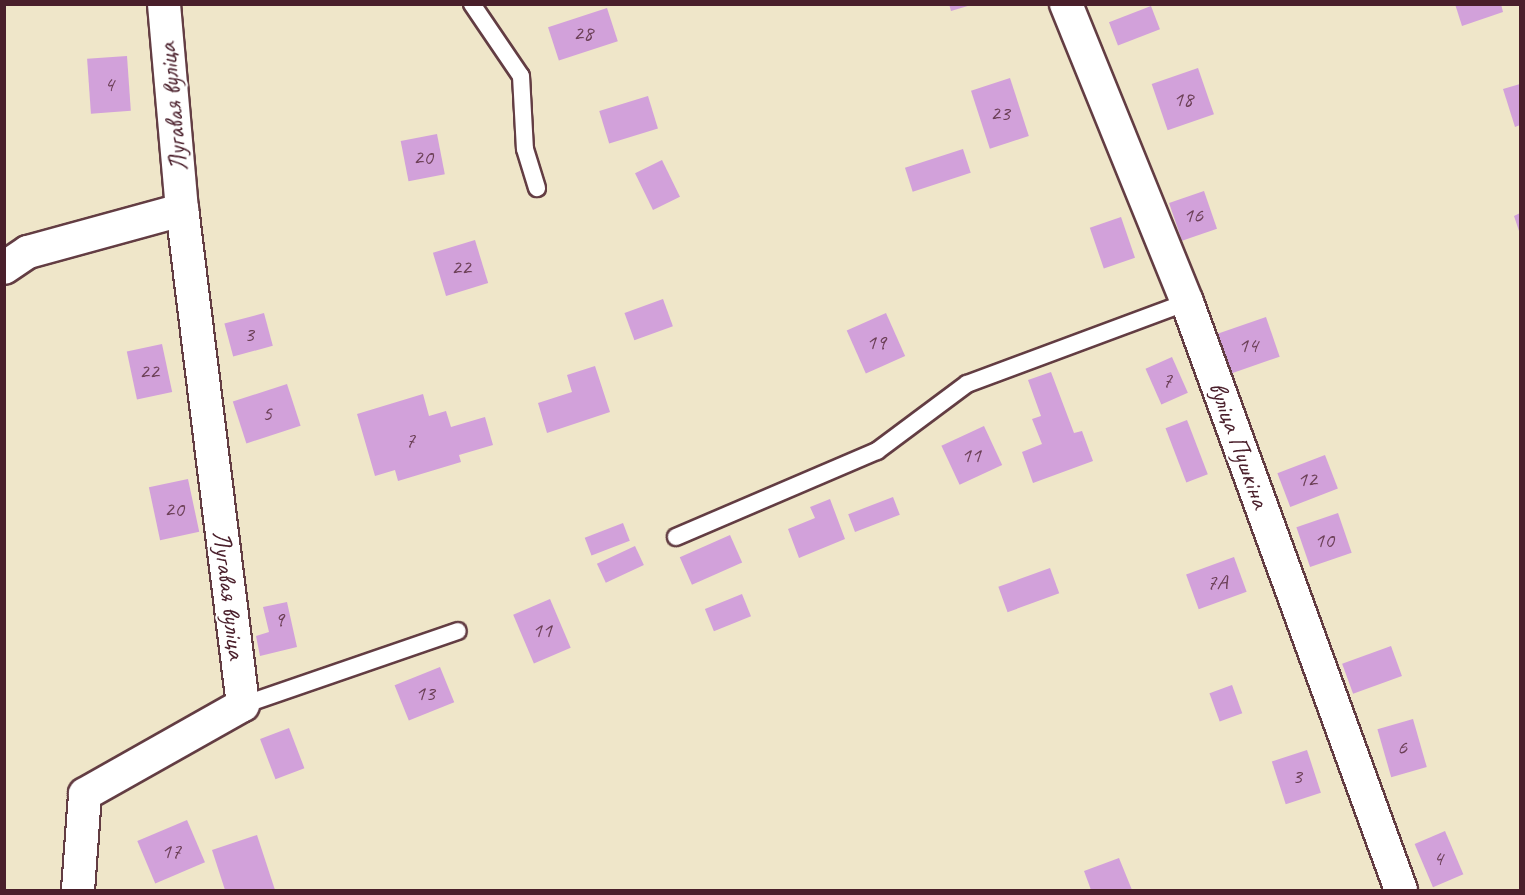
<!DOCTYPE html>
<meta charset="utf-8">
<style>
body{margin:0}
#map{position:relative;width:1525px;height:895px;overflow:hidden;background:#efe6c9;font-family:Caveat,sans-serif}
div>[style]{position:absolute}
.building>*{inset:0;background:#d2a1da;transform-origin:0 0}
.roads{filter:drop-shadow(2px 0 #633d43) drop-shadow(-2px 0 #633d43) drop-shadow(0 2px #633d43) drop-shadow(0 -2px #633d43)}
.service>*{height:16px;margin:-8px;padding:0 8px;transform-origin:8px;border-radius:8px;background:#fff}
.minor>*{height:32px;margin:-16px;padding:0 16px;transform-origin:16px;border-radius:16px;background:#fff}
span{translate:-50% -50%;white-space:nowrap;text-align:center;line-height:1.15;-webkit-text-stroke:4.5px #fff;paint-order:stroke}
.number-label{font-size:22px;color:#6c4057}
.number-label span{-webkit-text-stroke-width:0}
.street-label{font-size:26px;color:#4a1f2b}
.frame{position:absolute;inset:0;border:6px solid #4a1f2b;pointer-events:none}
</style>
<div id="map">
<div class="building">
<div style="clip-path:polygon(949px 4px,971px 4px,971px 5px,951px 11px)"></div>
<div style="clip-path:polygon(1455px 4px,1501px 4px,1503px 12px,1462px 26px)"></div>
<div style="left:1151px;top:6px;width:25px;height:45px;rotate:69deg"></div>
<div style="left:607px;top:8px;width:35px;height:62px;rotate:72deg"></div>
<div style="left:127px;top:56px;width:55px;height:40px;rotate:86deg"></div>
<div style="left:1198px;top:68px;width:49px;height:49px;rotate:71deg"></div>
<div style="left:1010px;top:78px;width:61px;height:41px;rotate:72deg"></div>
<div style="clip-path:polygon(1520px 84px,1520px 125px,1515px 127px,1503px 89px)"></div>
<div style="left:648px;top:96px;width:34px;height:51px;rotate:73deg"></div>
<div style="left:437px;top:134px;width:41px;height:37px;rotate:79deg"></div>
<div style="left:963px;top:149px;width:25px;height:61px;rotate:72deg"></div>
<div style="left:662px;top:160px;width:41px;height:30px;rotate:64deg"></div>
<div style="left:1204px;top:191px;width:40px;height:37px;rotate:71deg"></div>
<div style="clip-path:polygon(1520px 213px,1520px 234px,1514px 216px)"></div>
<div style="left:1121px;top:217px;width:43px;height:33px;rotate:71deg"></div>
<div style="left:475px;top:240px;width:45px;height:44px;rotate:73deg"></div>
<div style="left:663px;top:299px;width:29px;height:41px;rotate:70deg"></div>
<div style="left:264px;top:313px;width:34px;height:41px;rotate:75deg"></div>
<div style="left:886px;top:313px;width:47px;height:43px;rotate:66deg"></div>
<div style="left:1266px;top:317px;width:42px;height:52px;rotate:71deg"></div>
<div style="left:162px;top:344px;width:49px;height:36px;rotate:78deg"></div>
<div style="left:1172px;top:357px;width:39px;height:29px;rotate:66deg"></div>
<div style="clip-path:polygon(595px 366px,610px 412px,547px 433px,538px 403px,572px 392px,567px 375px)"></div>
<div style="clip-path:polygon(1051px 372px,1074px 433px,1082px 431px,1093px 461px,1033px 483px,1022px 452px,1042px 444px,1032px 419px,1041px 416px,1028px 380px)"></div>
<div style="left:287px;top:384px;width:44px;height:57px;rotate:72deg"></div>
<div style="clip-path:polygon(423px 394px,429px 416px,446px 411px,451px 427px,485px 417px,493px 445px,459px 455px,461px 462px,398px 481px,395px 470px,375px 476px,357px 414px)"></div>
<div style="left:1187px;top:420px;width:58px;height:23px;rotate:69deg"></div>
<div style="left:984px;top:426px;width:43px;height:47px;rotate:65deg"></div>
<div style="left:1325px;top:455px;width:36px;height:51px;rotate:69deg"></div>
<div style="left:188px;top:479px;width:54px;height:40px;rotate:78deg"></div>
<div style="left:893px;top:497px;width:19px;height:48px;rotate:69deg"></div>
<div style="clip-path:polygon(830px 499px,845px 539px,799px 558px,788px 529px,815px 518px,810px 507px)"></div>
<div style="left:1338px;top:513px;width:42px;height:44px;rotate:71deg"></div>
<div style="left:623px;top:523px;width:19px;height:41px;rotate:69deg"></div>
<div style="left:730px;top:535px;width:30px;height:55px;rotate:66deg"></div>
<div style="left:635px;top:546px;width:21px;height:42px;rotate:65deg"></div>
<div style="left:1234px;top:557px;width:37px;height:51px;rotate:70deg"></div>
<div style="left:1050px;top:568px;width:27px;height:55px;rotate:70deg"></div>
<div style="left:742px;top:594px;width:24px;height:40px;rotate:68deg"></div>
<div style="left:550px;top:599px;width:53px;height:40px;rotate:67deg"></div>
<div style="clip-path:polygon(287px 602px,297px 647px,260px 656px,256px 636px,269px 632px,263px 607px)"></div>
<div style="left:1391px;top:646px;width:32px;height:52px;rotate:70deg"></div>
<div style="left:440px;top:667px;width:38px;height:49px;rotate:68deg"></div>
<div style="left:1232px;top:685px;width:30px;height:24px;rotate:70deg"></div>
<div style="left:1413px;top:719px;width:50px;height:37px;rotate:74deg"></div>
<div style="left:289px;top:728px;width:43px;height:31px;rotate:69deg"></div>
<div style="left:1307px;top:750px;width:45px;height:37px;rotate:72deg"></div>
<div style="left:187px;top:820px;width:46px;height:54px;rotate:67deg"></div>
<div style="left:1445px;top:831px;width:47px;height:33px;rotate:67deg"></div>
<div style="clip-path:polygon(257px 835px,275px 890px,225px 890px,212px 850px)"></div>
<div style="clip-path:polygon(1119px 858px,1132px 890px,1091px 890px,1084px 871px)"></div>
</div>
<div class="roads">
<div class="service">
<div style="left:472px;top:4px;width:87px;rotate:55.8deg"></div>
<div style="left:521px;top:76px;width:73px;rotate:86.9deg"></div>
<div style="left:525px;top:149px;width:41px;rotate:72.9deg"></div>
<div style="left:676px;top:537px;width:219px;rotate:-23.2deg"></div>
<div style="left:877px;top:451px;width:112px;rotate:-36.7deg"></div>
<div style="left:967px;top:384px;width:235px;rotate:-20.4deg"></div>
<div style="left:243px;top:705px;width:227px;rotate:-19deg"></div>
</div>
<div class="minor">
<div style="left:1066px;top:4px;width:322px;rotate:67.9deg"></div>
<div style="left:1187px;top:302px;width:626px;rotate:70deg"></div>
<div style="left:4px;top:268px;width:29px;rotate:-34deg"></div>
<div style="left:28px;top:252px;width:160px;rotate:-15.3deg"></div>
<div style="left:78px;top:890px;width:96px;rotate:-85.8deg"></div>
<div style="left:85px;top:794px;width:181px;rotate:-29.4deg"></div>
<div style="left:243px;top:705px;width:499px;rotate:-97deg"></div>
<div style="left:182px;top:210px;width:207px;rotate:-95deg"></div>
</div>
</div>
<div class="number-label">
<span style="left:583px;top:34px">28</span>
<span style="left:109px;top:85px">4</span>
<span style="left:1183px;top:100px">18</span>
<span style="left:1000px;top:114px">23</span>
<span style="left:423px;top:158px">20</span>
<span style="left:1193px;top:216px">16</span>
<span style="left:461px;top:268px">22</span>
<span style="left:249px;top:335px">3</span>
<span style="left:876px;top:343px">19</span>
<span style="left:1248px;top:346px">14</span>
<span style="left:149px;top:372px">22</span>
<span style="left:1167px;top:381px">7</span>
<span style="left:267px;top:414px">5</span>
<span style="left:410px;top:441px">7</span>
<span style="left:971px;top:456px">11</span>
<span style="left:1307px;top:480px">12</span>
<span style="left:174px;top:510px">20</span>
<span style="left:1324px;top:541px">10</span>
<span style="left:1217px;top:583px">7А</span>
<span style="left:279px;top:620px">9</span>
<span style="left:542px;top:631px">11</span>
<span style="left:425px;top:694px">13</span>
<span style="left:1402px;top:748px">6</span>
<span style="left:1297px;top:777px">3</span>
<span style="left:171px;top:852px">17</span>
<span style="left:1438px;top:859px">4</span>
</div>
<div class="street-label">
<span style="left:173px;top:107px;rotate:-95deg">Лугавая вуліца</span>
<span style="left:1239px;top:445px;rotate:70deg">вуліца Пушкіна</span>
<span style="left:229px;top:595px;rotate:83deg">Лугавая вуліца</span>
</div>
<div class="frame"></div>
</div>
